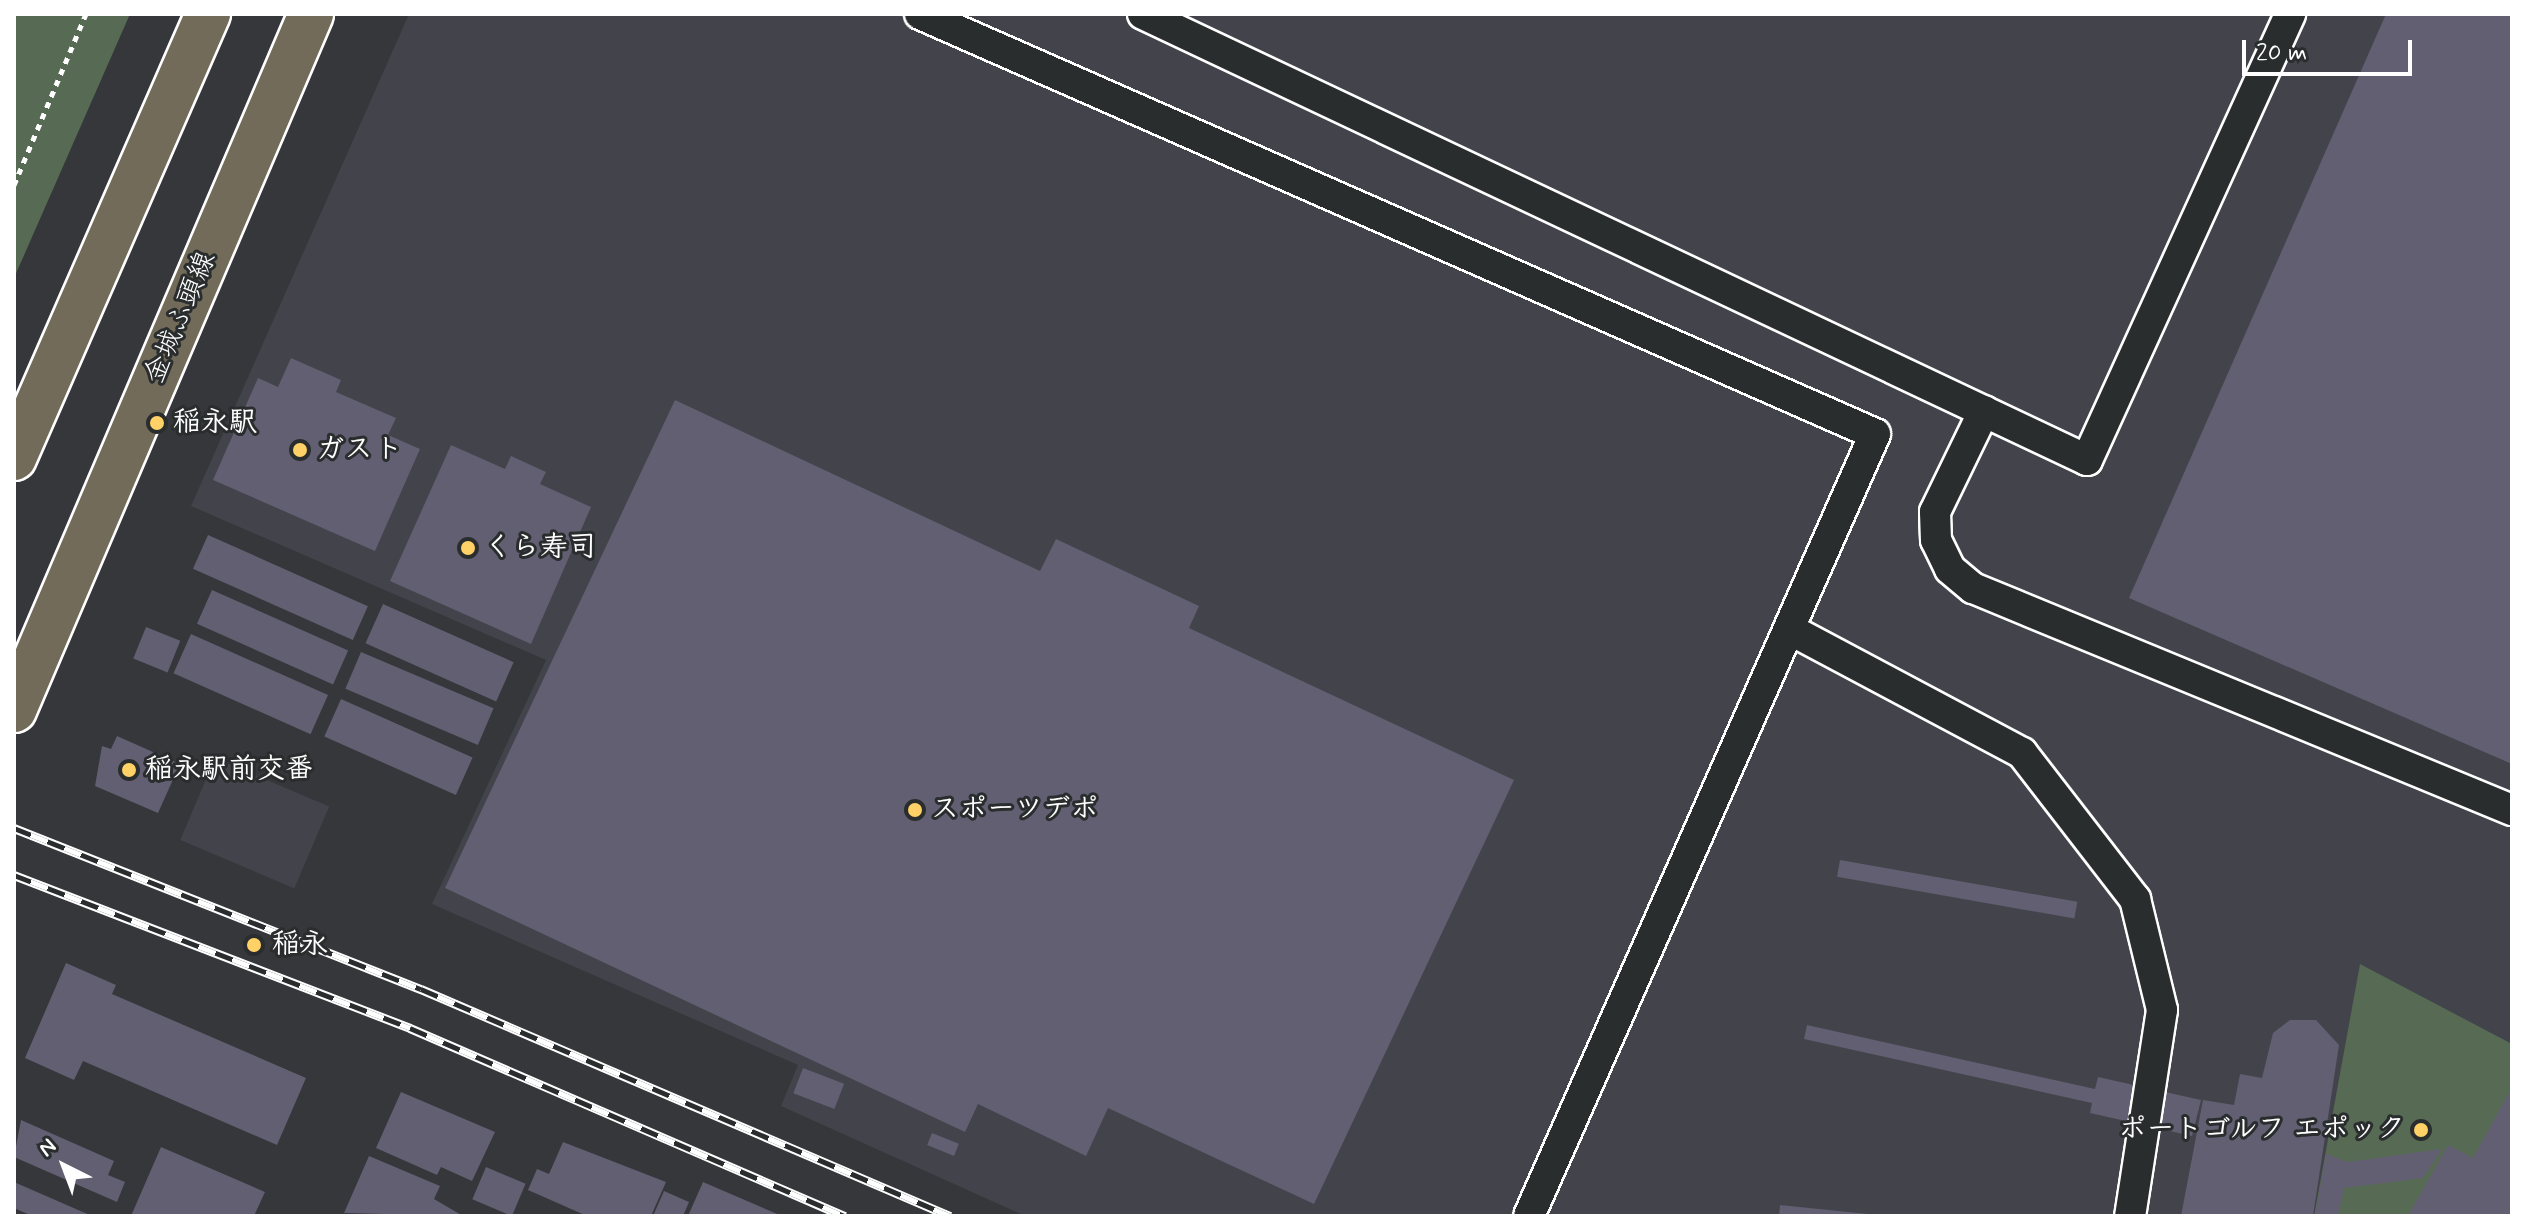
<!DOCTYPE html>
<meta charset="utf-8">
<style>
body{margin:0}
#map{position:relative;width:2526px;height:1230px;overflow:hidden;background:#35373b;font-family:Mynerve,"Klee One",sans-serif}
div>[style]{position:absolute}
.built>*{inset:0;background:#42434b;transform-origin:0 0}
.green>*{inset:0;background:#566a54}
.building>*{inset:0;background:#615f71;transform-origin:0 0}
.path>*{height:5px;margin-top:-2.5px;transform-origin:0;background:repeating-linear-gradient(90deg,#fff 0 6px,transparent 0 12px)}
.roads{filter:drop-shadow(2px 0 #fff) drop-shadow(-2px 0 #fff) drop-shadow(0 2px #fff) drop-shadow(0 -2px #fff)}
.lane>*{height:30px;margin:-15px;padding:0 15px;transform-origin:15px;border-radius:15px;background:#2a2d2e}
.primary>*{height:44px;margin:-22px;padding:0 22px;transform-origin:22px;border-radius:22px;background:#726b5a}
.rail>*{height:9px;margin-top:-4.5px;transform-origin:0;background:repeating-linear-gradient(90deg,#2a2d2e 0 18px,#fff 0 36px);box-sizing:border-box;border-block:2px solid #fff}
.dots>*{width:22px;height:22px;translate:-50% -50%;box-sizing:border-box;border:4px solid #2a2d2e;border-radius:50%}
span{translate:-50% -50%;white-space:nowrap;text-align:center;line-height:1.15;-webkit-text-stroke:6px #2a2d2e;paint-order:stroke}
.street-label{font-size:28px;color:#fff}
.poi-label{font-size:28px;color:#fff;font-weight:700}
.left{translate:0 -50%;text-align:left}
.right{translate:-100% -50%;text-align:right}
.frame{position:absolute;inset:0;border:16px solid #fff;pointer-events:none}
.north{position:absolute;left:24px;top:1126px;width:80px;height:80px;-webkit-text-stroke:6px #2a2d2e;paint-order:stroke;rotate:318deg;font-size:22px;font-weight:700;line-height:32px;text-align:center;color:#fff}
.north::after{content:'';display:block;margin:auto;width:28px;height:36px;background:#fff;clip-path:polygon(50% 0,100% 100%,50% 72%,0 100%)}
.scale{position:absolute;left:2242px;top:40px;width:170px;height:36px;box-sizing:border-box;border:4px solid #fff;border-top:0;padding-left:10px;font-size:24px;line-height:28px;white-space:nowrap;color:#fff;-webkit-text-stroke:6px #2a2d2e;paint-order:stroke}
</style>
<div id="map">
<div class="built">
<div style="clip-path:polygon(409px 14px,2512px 14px,2512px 1216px,1025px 1216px,781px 1106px,798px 1065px,432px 904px,546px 660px,191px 506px)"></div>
<div style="left:215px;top:758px;width:124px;height:89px;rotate:23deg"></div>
</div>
<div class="green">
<div style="clip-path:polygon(14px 14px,130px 14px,14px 278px)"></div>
<div style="clip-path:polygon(2360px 964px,2512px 1044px,2512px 1216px,2314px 1216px)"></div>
</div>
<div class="building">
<div style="clip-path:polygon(2386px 14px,2512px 14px,2512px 764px,2129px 598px)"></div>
<div style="clip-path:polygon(291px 358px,341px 380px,336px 392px,396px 418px,388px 435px,420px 449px,375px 551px,213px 480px,258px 378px,278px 387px)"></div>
<div style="clip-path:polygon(675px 400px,1040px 571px,1056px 539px,1199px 606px,1189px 628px,1514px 780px,1314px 1204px,1108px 1108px,1086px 1156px,978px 1104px,965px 1132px,445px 888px)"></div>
<div style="clip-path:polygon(451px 445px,505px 469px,511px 456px,546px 472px,540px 484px,591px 507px,531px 644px,390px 581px)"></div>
<div style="left:208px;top:535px;width:175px;height:37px;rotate:24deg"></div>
<div style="left:212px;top:590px;width:149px;height:37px;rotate:24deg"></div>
<div style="left:383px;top:604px;width:143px;height:43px;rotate:24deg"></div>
<div style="left:146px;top:627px;width:37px;height:34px;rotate:22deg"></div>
<div style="left:191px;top:634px;width:150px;height:43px;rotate:24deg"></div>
<div style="left:361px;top:652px;width:144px;height:40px;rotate:23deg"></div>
<div style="left:341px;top:699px;width:144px;height:41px;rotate:24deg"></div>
<div style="clip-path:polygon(117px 736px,180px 764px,158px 813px,95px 786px,102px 746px,111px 749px)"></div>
<div style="left:1840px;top:860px;width:241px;height:17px;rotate:10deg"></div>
<div style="clip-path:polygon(66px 963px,116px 985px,112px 994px,306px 1078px,277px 1145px,83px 1061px,74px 1080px,25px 1058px)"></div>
<div style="clip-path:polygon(2290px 1020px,2316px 1020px,2339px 1045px,2313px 1216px,2181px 1216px,2203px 1100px,2234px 1105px,2240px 1074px,2262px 1078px,2273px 1033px)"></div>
<div style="clip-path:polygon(1807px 1025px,2095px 1089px,2098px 1077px,2201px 1100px,2192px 1136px,2090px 1113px,2092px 1103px,1804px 1039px)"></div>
<div style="left:803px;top:1068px;width:44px;height:27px;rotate:21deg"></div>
<div style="clip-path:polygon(2512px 1087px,2512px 1216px,2408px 1216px,2448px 1145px,2473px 1158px)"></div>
<div style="clip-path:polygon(401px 1092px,495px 1132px,472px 1181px,441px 1167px,437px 1175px,376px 1148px)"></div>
<div style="clip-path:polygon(21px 1120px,114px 1161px,108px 1175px,125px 1182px,117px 1202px,14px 1157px)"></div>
<div style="left:932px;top:1133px;width:29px;height:13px;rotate:22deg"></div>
<div style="clip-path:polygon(563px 1142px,666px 1182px,651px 1216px,587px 1216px,528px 1190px,537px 1169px,549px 1174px)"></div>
<div style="clip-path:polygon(161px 1147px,265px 1192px,254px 1216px,131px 1216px)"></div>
<div style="clip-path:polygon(2442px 1149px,2423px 1178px,2344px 1188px,2338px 1216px,2315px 1216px,2326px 1154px,2348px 1162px)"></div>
<div style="clip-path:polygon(369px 1156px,440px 1186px,434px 1199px,463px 1216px,344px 1213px)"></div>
<div style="left:486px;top:1167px;width:43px;height:35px;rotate:23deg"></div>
<div style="clip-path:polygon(14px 1182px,92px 1216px,32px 1216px,14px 1208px)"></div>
<div style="clip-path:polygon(703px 1182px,782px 1216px,688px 1216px)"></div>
<div style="clip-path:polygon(664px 1191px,689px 1202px,683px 1216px,653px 1216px)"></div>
<div style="clip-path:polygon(1780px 1205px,1868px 1214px,1868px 1216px,1779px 1216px)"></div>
</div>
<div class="path">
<div style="left:14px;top:185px;width:186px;rotate:-67.2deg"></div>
</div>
<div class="roads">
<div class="lane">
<div style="left:920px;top:14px;width:1043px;rotate:23.74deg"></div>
<div style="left:1875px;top:434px;width:855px;rotate:113.87deg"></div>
<div style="left:1143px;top:14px;width:1044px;rotate:25.29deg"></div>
<div style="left:2087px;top:460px;width:490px;rotate:-65.5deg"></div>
<div style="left:1984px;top:411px;width:112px;rotate:115.9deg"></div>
<div style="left:1935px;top:512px;width:28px;rotate:88deg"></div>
<div style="left:1936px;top:540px;width:32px;rotate:64deg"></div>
<div style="left:1950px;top:569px;width:30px;rotate:40deg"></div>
<div style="left:1973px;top:588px;width:583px;rotate:22.39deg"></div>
<div style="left:1789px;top:629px;width:264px;rotate:28deg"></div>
<div style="left:2022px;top:753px;width:185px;rotate:52.3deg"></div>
<div style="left:2135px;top:899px;width:114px;rotate:76.3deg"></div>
<div style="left:2162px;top:1010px;width:208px;rotate:98.8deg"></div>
</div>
<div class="primary">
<div style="left:14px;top:458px;width:485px;rotate:-66.4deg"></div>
<div style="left:14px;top:710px;width:757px;rotate:-66.89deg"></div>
</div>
</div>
<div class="rail">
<div style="left:14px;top:828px;width:438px;rotate:21.6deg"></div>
<div style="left:421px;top:989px;width:576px;rotate:23.22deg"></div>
<div style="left:14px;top:875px;width:425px;rotate:21.1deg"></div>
<div style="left:410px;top:1028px;width:474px;rotate:23.4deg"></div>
</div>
<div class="dots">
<div style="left:157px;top:423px;background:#ffd166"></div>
<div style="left:300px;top:450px;background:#ffd166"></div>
<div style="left:468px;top:548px;background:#ffd166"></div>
<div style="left:129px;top:770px;background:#ffd166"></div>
<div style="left:915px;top:810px;background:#ffd166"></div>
<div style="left:254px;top:945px;background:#ffd166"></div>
<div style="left:2421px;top:1130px;background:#ffd166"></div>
</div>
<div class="street-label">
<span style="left:181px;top:318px;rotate:-67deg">金城ふ頭線</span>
</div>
<div class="poi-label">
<span class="left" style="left:173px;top:423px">稲永駅</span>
<span class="left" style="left:316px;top:450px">ガスト</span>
<span class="left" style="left:484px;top:548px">くら寿司</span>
<span class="left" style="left:145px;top:770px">稲永駅前交番</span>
<span class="left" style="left:931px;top:810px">スポーツデポ</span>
<span class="left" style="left:272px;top:945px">稲永</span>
<span class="right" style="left:2405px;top:1130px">ポートゴルフ エポック</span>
</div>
<div class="frame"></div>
<div class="north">N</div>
<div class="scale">20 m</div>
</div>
